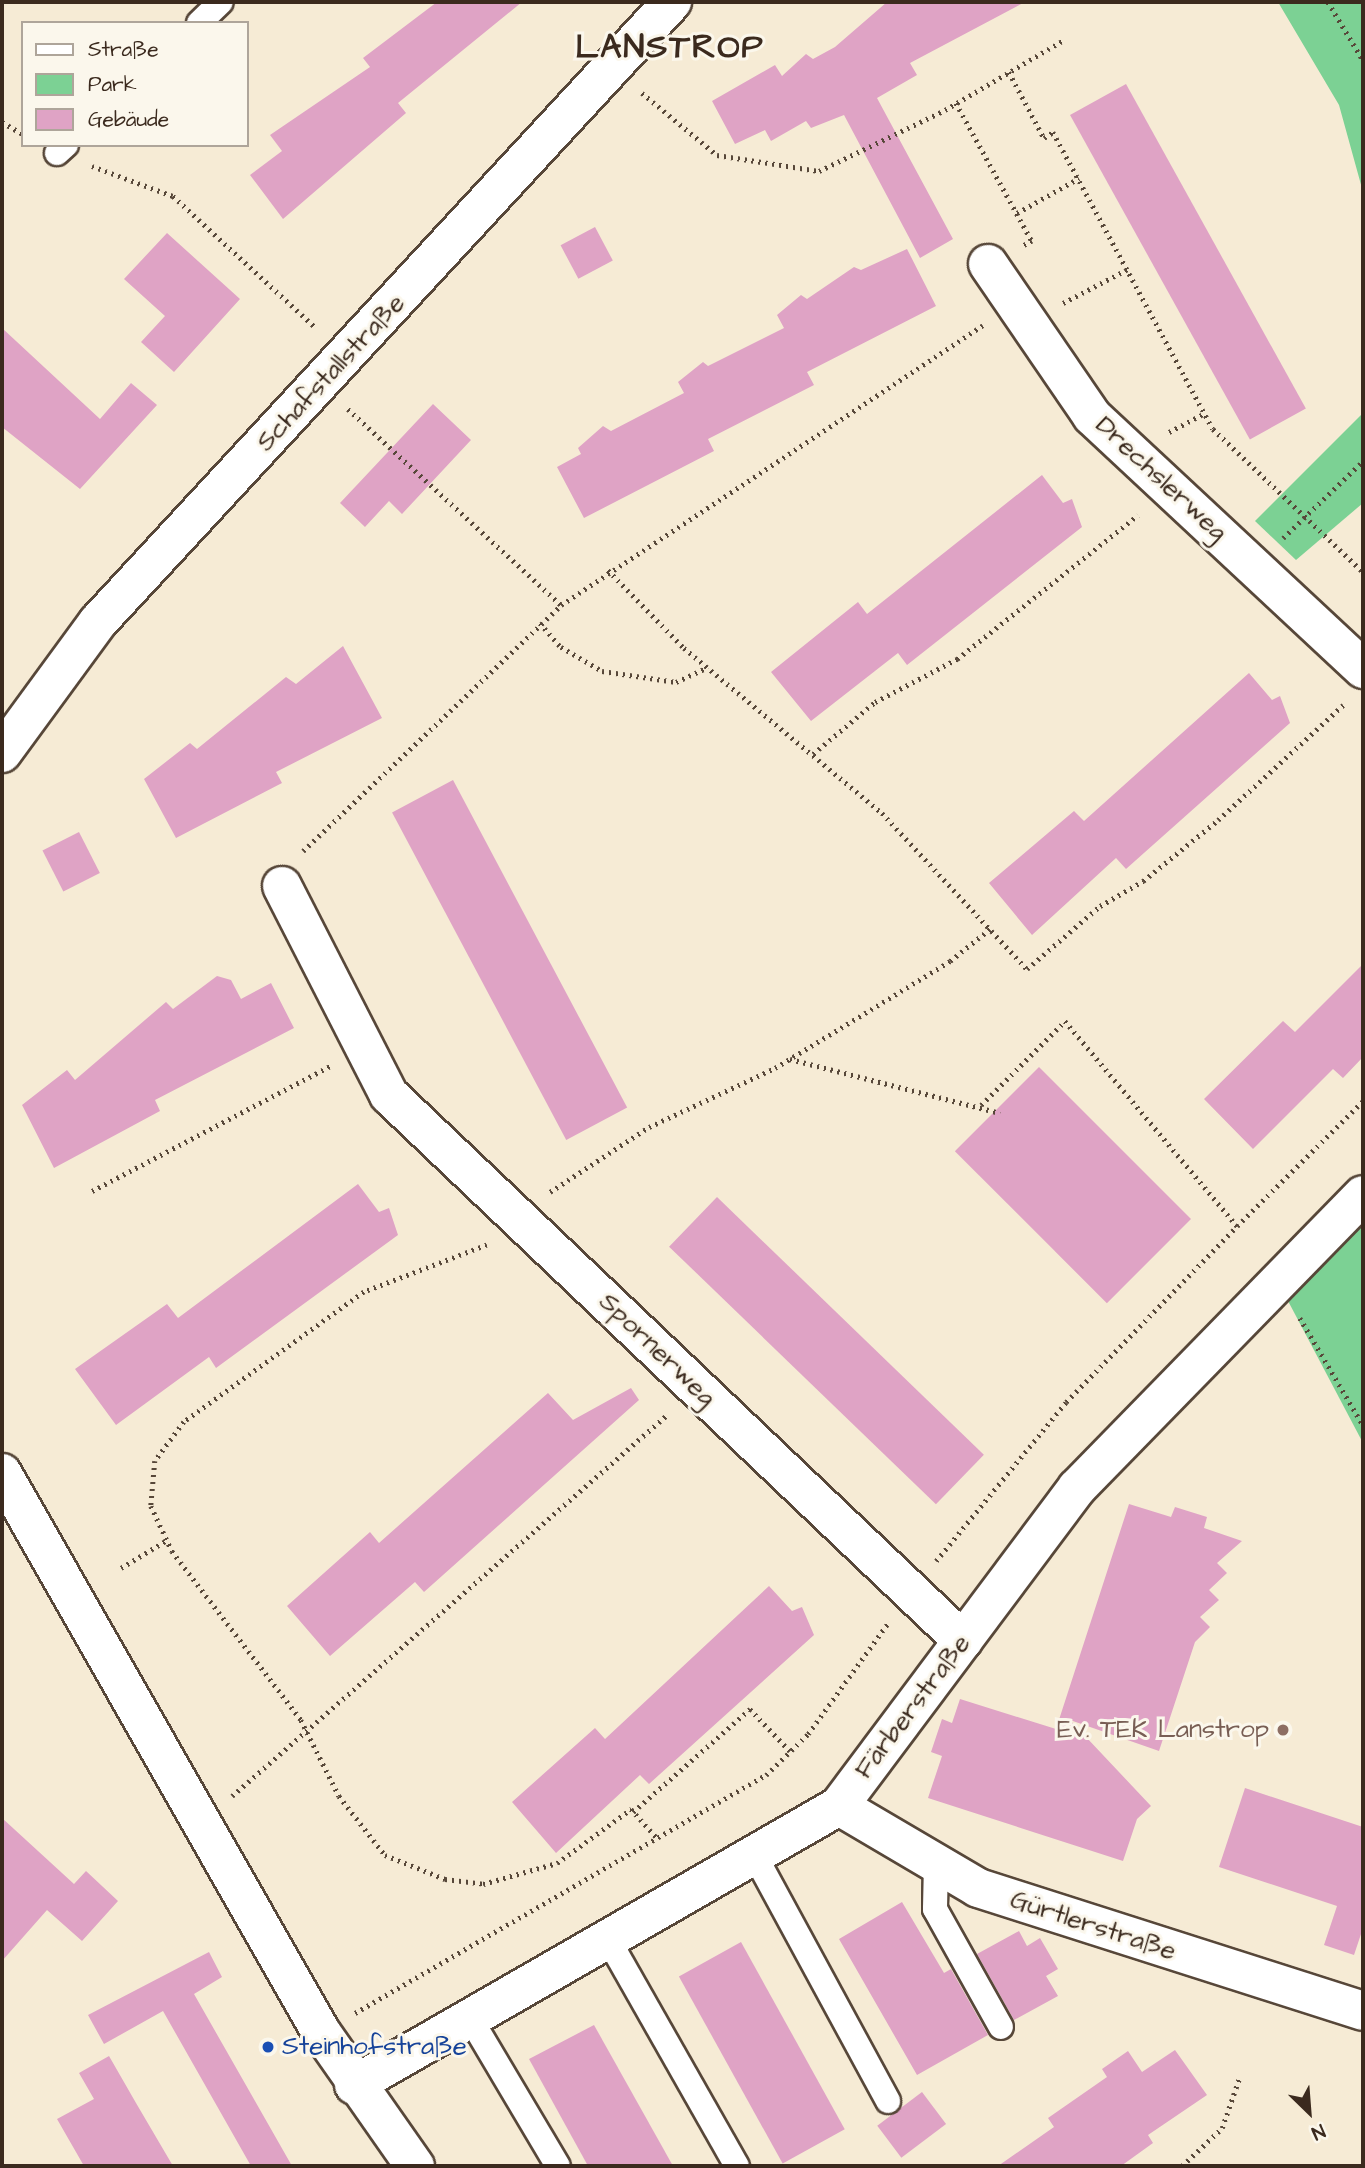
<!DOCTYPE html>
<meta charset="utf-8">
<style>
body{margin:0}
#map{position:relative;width:1365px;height:2168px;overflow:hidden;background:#f6ebd5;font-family:"Architects Daughter",sans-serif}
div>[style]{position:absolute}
.green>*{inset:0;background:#7cd194}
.building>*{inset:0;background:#dfa3c5;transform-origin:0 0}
.path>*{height:4.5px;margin-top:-2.25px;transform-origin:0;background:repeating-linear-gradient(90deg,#574739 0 2px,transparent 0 7px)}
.roads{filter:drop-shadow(2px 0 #574739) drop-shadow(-2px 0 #574739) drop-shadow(0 2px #574739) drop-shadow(0 -2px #574739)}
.service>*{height:24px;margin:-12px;padding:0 12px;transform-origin:12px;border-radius:12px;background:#fff}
.minor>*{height:38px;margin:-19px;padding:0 19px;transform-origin:19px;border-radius:19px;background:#fff}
.tertiary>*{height:38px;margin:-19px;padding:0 19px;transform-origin:19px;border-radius:19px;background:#fff}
.dots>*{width:19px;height:19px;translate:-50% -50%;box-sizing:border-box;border:4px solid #fbf7ec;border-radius:50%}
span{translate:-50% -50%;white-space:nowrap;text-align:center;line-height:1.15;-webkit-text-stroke:6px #fbf7ec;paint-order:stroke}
.street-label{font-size:26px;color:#3b2a1e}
.education-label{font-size:26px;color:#785e54}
.right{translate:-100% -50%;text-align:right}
.transit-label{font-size:26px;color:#164399}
.left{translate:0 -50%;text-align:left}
.district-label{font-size:33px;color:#3b2a1e;font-weight:700;letter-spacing:2px}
.frame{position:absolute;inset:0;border:4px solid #3b2a1e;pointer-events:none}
.legend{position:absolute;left:21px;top:21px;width:228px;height:126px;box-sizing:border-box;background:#fbf7ec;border:2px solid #aea59a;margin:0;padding:9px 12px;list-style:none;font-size:21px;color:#3b2a1e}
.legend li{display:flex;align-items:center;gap:14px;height:35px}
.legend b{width:35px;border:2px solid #aea59a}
.north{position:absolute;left:1274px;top:2077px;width:70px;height:70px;-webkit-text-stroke:5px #fbf7ec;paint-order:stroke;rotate:155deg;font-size:19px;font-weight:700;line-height:28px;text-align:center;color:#3b2a1e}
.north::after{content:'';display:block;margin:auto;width:24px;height:32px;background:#3b2a1e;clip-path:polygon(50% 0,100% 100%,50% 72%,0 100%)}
</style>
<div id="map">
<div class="green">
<div style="clip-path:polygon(1278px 2px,1363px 2px,1363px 192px,1339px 105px)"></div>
<div style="clip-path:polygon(1363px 413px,1363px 503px,1296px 560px,1255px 521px)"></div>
<div style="clip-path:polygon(1363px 1195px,1363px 1443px,1278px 1282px)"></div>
</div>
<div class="building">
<div style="clip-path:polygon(437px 2px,522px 2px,398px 103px,406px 113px,283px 219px,250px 175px,282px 151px,270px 135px,370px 67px,363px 58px)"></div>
<div style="clip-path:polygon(887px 2px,1025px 2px,910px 63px,917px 75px,877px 98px,953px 239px,920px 258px,844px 115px,811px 128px,806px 121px,771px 141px,765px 130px,735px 144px,712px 101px,775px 65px,782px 76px,806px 54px,813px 59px,835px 47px)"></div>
<div style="left:1126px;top:84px;width:371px;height:64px;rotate:61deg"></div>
<div style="left:595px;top:227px;width:38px;height:39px;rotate:62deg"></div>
<div style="clip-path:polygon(167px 233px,240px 299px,174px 372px,141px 342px,165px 316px,124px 279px)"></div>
<div style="clip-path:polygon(907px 249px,936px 306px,807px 372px,814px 385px,708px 439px,714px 451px,584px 518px,557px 467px,581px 454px,578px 448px,603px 426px,611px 431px,684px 393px,678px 382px,703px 362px,708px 366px,784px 328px,777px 315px,801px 295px,807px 299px,854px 267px,861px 270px)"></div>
<div style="clip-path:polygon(2px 328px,100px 419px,131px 383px,157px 405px,80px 489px,2px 427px)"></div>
<div style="clip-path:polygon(433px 404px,471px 440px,402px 514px,389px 501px,365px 527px,340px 503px)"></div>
<div style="clip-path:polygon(1042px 475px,1063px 503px,1072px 499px,1082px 527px,907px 665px,898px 653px,811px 721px,771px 672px,858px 602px,867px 614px)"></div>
<div style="clip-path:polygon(343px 646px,382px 718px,276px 772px,282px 783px,176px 838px,144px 779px,190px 743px,197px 749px,286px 677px,296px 684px)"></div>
<div style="clip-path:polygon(1249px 673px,1272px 700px,1280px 696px,1290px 723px,1126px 869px,1116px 858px,1032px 935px,989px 883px,1074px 811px,1084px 821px)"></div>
<div style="left:453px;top:780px;width:371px;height:69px;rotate:62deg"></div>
<div style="left:79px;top:832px;width:46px;height:41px;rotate:63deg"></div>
<div style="clip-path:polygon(1363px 964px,1363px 1057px,1343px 1078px,1333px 1069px,1253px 1149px,1204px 1099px,1283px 1021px,1295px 1032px)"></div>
<div style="clip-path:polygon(217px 976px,231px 980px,241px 999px,271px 983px,294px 1028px,155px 1100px,160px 1111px,54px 1168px,22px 1105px,67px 1070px,75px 1080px,166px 1002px,173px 1009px)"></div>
<div style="left:1039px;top:1067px;width:215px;height:119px;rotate:45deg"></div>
<div style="clip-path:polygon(358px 1184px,379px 1212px,389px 1208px,398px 1235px,216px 1368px,209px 1357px,116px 1425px,75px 1369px,167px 1304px,178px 1318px)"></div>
<div style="left:717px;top:1197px;width:371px;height:69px;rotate:44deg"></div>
<div style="clip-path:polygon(631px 1388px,639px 1400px,424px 1592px,415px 1582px,330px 1656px,287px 1606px,370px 1532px,379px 1543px,548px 1393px,573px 1420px)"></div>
<div style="clip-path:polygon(1129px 1504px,1171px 1517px,1175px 1507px,1207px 1517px,1204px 1528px,1242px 1541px,1217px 1563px,1227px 1573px,1209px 1590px,1219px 1600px,1200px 1617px,1210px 1627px,1195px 1642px,1159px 1751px,1070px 1720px,1151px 1806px,1137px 1819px,1123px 1861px,928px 1798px,942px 1756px,931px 1752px,942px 1719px,952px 1723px,960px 1699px,1056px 1729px)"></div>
<div style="clip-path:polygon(769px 1586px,792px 1611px,802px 1607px,814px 1635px,649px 1784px,640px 1775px,556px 1853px,512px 1802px,595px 1728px,605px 1739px)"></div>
<div style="clip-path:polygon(1245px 1788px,1363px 1827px,1363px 1928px,1354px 1955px,1324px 1945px,1337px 1906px,1219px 1867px)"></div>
<div style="clip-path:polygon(2px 1818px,74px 1884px,86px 1871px,118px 1901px,82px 1941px,47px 1910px,2px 1961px)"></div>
<div style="clip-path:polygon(902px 1902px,944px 1973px,951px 1969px,988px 2035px,917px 2075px,839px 1939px)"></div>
<div style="clip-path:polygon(1019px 1931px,1027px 1946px,1040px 1938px,1058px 1969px,1046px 1976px,1058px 1996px,1014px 2020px,977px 1954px)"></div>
<div style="left:741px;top:1942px;width:214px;height:71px;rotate:61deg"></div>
<div style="clip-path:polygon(209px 1952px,222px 1977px,194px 1994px,292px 2166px,251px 2166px,163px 2011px,104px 2044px,88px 2015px)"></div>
<div style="clip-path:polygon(594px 2025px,673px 2166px,588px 2166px,529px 2059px)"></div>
<div style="clip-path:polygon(1175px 2050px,1207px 2095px,1148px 2135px,1153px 2143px,1121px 2166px,998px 2166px,1054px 2127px,1048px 2118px,1107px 2077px,1102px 2069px,1128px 2051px,1142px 2072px)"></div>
<div style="clip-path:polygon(109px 2056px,136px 2103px,173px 2166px,84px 2166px,57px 2119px,94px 2099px,79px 2073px)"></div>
<div style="left:922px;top:2092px;width:40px;height:56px;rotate:53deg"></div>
</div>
<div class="path">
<div style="left:1328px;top:2px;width:68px;rotate:58.9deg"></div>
<div style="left:1009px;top:72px;width:75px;rotate:62.1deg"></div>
<div style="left:1044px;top:138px;width:11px;rotate:-34deg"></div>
<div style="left:1053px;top:132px;width:337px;rotate:61.7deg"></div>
<div style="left:1213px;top:429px;width:207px;rotate:43.6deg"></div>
<div style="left:642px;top:93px;width:97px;rotate:39.6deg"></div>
<div style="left:717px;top:155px;width:103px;rotate:8.9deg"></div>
<div style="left:819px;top:171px;width:140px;rotate:-25.8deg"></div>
<div style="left:945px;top:110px;width:138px;rotate:-30.5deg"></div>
<div style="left:956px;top:103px;width:158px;rotate:61.2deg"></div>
<div style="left:1032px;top:241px;width:10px;rotate:151deg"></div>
<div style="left:2px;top:122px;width:24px;rotate:30deg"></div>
<div style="left:92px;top:166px;width:86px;rotate:20.3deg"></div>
<div style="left:173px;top:196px;width:195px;rotate:42.7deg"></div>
<div style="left:1017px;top:213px;width:71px;rotate:-29.4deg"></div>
<div style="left:1063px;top:303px;width:73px;rotate:-27.6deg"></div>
<div style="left:348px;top:409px;width:289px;rotate:42.6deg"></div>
<div style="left:1169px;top:432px;width:41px;rotate:-27.8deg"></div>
<div style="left:1283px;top:538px;width:111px;rotate:-43.9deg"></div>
<div style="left:608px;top:570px;width:109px;rotate:45.7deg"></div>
<div style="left:684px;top:648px;width:258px;rotate:39.8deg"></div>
<div style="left:882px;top:813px;width:213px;rotate:47.1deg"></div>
<div style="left:1027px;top:969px;width:96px;rotate:-40.8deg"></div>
<div style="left:1100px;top:906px;width:50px;rotate:-30.2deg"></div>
<div style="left:1143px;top:881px;width:97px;rotate:-39.1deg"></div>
<div style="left:1218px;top:820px;width:170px;rotate:-42.6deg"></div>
<div style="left:540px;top:623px;width:32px;rotate:49deg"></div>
<div style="left:561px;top:647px;width:48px;rotate:30.3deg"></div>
<div style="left:602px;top:671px;width:75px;rotate:8.5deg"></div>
<div style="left:676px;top:682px;width:35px;rotate:-25deg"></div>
<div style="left:813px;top:754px;width:81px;rotate:-40deg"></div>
<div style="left:875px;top:702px;width:93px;rotate:-27.7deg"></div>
<div style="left:957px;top:659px;width:231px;rotate:-38.5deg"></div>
<div style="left:303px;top:851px;width:356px;rotate:-43.6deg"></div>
<div style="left:561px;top:605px;width:506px;rotate:-33.56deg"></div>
<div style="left:790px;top:1059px;width:217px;rotate:14.4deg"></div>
<div style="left:981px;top:1105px;width:119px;rotate:-45deg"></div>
<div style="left:1065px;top:1021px;width:268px;rotate:50deg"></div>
<div style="left:1237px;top:1226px;width:177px;rotate:-44.8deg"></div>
<div style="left:92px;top:1191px;width:269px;rotate:-27.7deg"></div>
<div style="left:550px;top:1192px;width:118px;rotate:-33.3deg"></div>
<div style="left:649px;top:1127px;width:139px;rotate:-25.1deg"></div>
<div style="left:775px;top:1068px;width:205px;rotate:-31.4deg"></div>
<div style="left:950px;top:961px;width:51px;rotate:-38.7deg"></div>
<div style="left:487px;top:1245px;width:132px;rotate:159.1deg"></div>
<div style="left:364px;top:1292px;width:222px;rotate:144.2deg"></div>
<div style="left:184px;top:1422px;width:49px;rotate:126.6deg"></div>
<div style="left:155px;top:1461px;width:45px;rotate:95.1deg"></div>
<div style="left:151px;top:1506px;width:50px;rotate:65deg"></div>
<div style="left:172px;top:1551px;width:213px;rotate:52.6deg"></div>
<div style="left:301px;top:1720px;width:85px;rotate:63.4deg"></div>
<div style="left:339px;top:1796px;width:75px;rotate:52.1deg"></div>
<div style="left:385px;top:1855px;width:65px;rotate:21.8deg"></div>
<div style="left:445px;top:1879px;width:38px;rotate:7deg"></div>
<div style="left:483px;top:1884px;width:77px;rotate:-15.8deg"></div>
<div style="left:557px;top:1863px;width:92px;rotate:-36.1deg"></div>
<div style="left:631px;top:1809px;width:40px;rotate:48deg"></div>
<div style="left:1300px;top:1318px;width:124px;rotate:59.5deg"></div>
<div style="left:936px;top:1561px;width:205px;rotate:-50.7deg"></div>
<div style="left:1066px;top:1402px;width:245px;rotate:-45.8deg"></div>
<div style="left:121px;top:1568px;width:54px;rotate:-31.3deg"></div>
<div style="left:232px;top:1796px;width:580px;rotate:-41.22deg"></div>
<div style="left:633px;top:1812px;width:156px;rotate:-41.4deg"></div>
<div style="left:750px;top:1709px;width:58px;rotate:46.4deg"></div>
<div style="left:355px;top:2013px;width:475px;rotate:-30.1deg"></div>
<div style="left:766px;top:1775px;width:59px;rotate:-44.3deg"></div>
<div style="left:808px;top:1734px;width:137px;rotate:-54.2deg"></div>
<div style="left:1182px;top:2166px;width:55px;rotate:-43.5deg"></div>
<div style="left:1222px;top:2128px;width:55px;rotate:-70.9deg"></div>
</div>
<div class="roads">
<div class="service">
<div style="left:199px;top:23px;width:30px;rotate:-44deg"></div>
<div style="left:57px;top:153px;width:12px;rotate:-42deg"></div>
<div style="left:754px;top:1854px;width:281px;rotate:61.5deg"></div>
<div style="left:936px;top:1864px;width:45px;rotate:91.3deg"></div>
<div style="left:935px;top:1909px;width:135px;rotate:60.8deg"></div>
<div style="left:608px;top:1939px;width:261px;rotate:60.4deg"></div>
<div style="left:470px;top:2018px;width:172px;rotate:59.3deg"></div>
</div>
<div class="minor">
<div style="left:988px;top:264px;width:184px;rotate:55.6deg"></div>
<div style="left:1092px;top:416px;width:371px;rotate:43deg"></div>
<div style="left:282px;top:886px;width:235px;rotate:62.9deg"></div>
<div style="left:389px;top:1095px;width:792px;rotate:43.57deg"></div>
<div style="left:839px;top:1806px;width:161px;rotate:30.5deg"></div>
<div style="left:978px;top:1888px;width:404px;rotate:17.7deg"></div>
<div style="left:354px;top:2085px;width:560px;rotate:-29.91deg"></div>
<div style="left:839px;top:1806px;width:397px;rotate:-53.2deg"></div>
<div style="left:1077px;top:1488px;width:409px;rotate:-45.7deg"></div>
</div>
<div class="tertiary">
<div style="left:2px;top:753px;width:162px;rotate:-53.8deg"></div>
<div style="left:98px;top:622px;width:845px;rotate:-47.21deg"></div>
<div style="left:2px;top:1473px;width:644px;rotate:60.29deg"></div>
<div style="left:321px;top:2032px;width:164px;rotate:55deg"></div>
</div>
</div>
<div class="dots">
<div style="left:1283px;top:1730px;background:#8d6e63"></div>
<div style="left:268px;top:2047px;background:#1a4fb4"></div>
</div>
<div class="street-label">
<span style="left:331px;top:373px;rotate:-47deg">Schafstallstraße</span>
<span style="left:1161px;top:479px;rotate:43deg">Drechslerweg</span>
<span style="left:657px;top:1350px;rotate:44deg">Spornerweg</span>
<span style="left:913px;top:1707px;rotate:-53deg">Färberstraße</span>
<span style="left:1093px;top:1926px;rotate:18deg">Gürtlerstraße</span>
</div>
<div class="education-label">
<span class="right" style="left:1269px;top:1730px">Ev. TEK Lanstrop</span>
</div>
<div class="transit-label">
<span class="left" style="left:282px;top:2047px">Steinhofstraße</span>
</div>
<div class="district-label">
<span style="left:670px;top:48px">LANSTROP</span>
</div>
<div class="frame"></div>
<ul class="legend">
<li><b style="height:9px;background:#fff"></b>Straße</li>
<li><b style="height:19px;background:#7cd194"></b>Park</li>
<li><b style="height:19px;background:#dfa3c5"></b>Gebäude</li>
</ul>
<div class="north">N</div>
</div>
